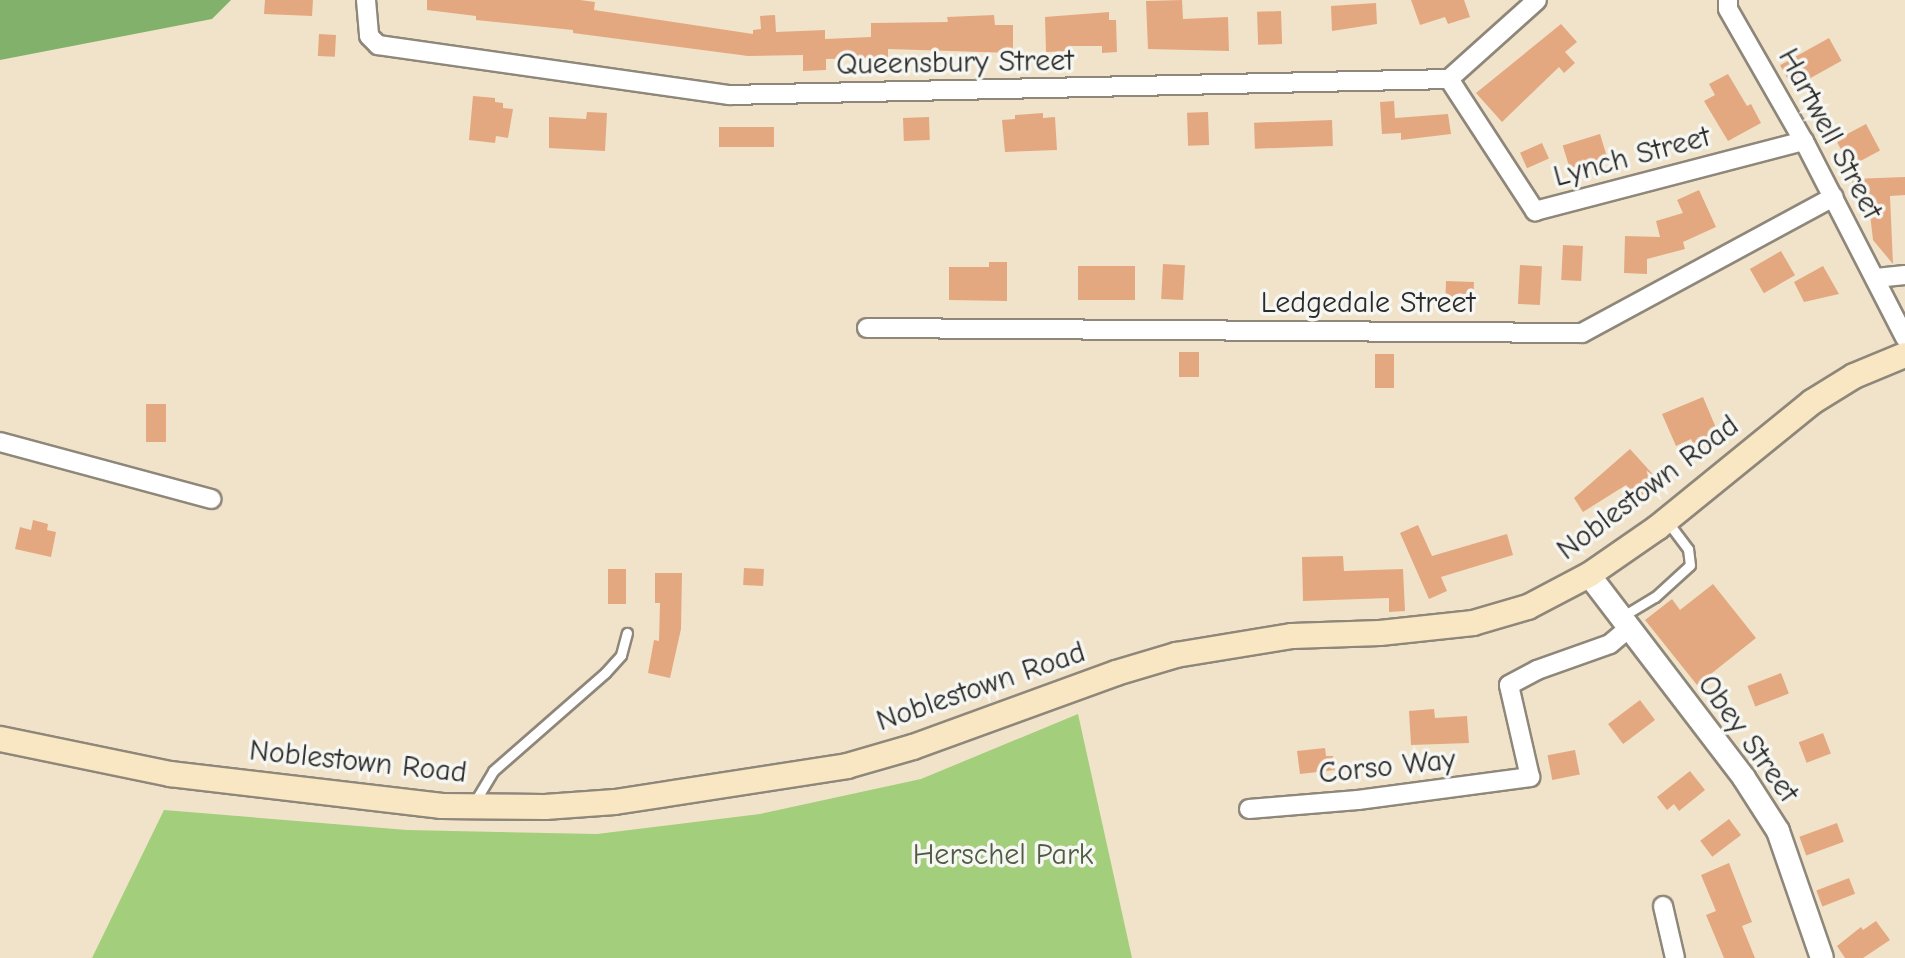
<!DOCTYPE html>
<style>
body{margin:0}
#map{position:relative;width:1905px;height:958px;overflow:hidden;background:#f0e3c9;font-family:"Comic Neue",sans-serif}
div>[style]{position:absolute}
.green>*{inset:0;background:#a3ce7b}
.forest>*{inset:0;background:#82b16b}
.building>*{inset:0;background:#e4a880;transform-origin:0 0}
.roads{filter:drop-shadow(2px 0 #8e877a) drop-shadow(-2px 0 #8e877a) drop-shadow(0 2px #8e877a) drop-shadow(0 -2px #8e877a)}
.service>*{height:9px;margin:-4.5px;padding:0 4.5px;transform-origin:4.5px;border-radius:4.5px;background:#fff}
.minor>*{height:18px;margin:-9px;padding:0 9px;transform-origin:9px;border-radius:9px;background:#fff}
.tertiary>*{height:22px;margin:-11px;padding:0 11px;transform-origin:11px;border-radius:11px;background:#fff}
.secondary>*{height:24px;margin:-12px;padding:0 12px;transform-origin:12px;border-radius:12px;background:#f9e7c3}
span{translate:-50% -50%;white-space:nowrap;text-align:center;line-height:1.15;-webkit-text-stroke:7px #f6f6f2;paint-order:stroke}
.street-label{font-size:30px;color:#2b2b2b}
.park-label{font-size:30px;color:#4f5c43}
</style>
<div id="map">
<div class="green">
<div style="clip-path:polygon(1078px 714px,1132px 958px,92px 958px,164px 810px,407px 830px,597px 834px,760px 814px,921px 779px)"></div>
</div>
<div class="forest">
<div style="clip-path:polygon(0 0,231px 0,212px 19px,0 60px)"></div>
</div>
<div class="building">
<div style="clip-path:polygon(265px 0,313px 0,312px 16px,264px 14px)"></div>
<div style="clip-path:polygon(427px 0,580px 0,595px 2px,594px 10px,753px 34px,753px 30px,761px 29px,760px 16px,775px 15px,776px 32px,825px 30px,825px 39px,871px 37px,871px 23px,948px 22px,947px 17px,994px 15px,995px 25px,1013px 25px,1013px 53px,888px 49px,888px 61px,872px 62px,872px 58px,826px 59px,826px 70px,803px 71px,803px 55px,748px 56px,573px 33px,573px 30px,476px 20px,476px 16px,427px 10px)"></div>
<div style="clip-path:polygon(1182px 0,1183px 19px,1228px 17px,1229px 51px,1148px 49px,1146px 1px)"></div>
<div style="clip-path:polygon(1411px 0,1464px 0,1470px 17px,1448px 24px,1445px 17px,1420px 25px)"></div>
<div style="clip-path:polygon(1376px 3px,1377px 24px,1332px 31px,1331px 6px)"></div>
<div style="left:1281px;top:11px;width:33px;height:24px;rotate:88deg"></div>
<div style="clip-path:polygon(1109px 12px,1109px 20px,1116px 20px,1117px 52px,1102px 53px,1102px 46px,1069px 46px,1070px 51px,1046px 52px,1045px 17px)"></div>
<div style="clip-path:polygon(1561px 24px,1577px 42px,1565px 52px,1575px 63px,1564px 73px,1559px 67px,1502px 122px,1476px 93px)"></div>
<div style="left:319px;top:34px;width:17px;height:22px;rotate:3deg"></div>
<div style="left:1829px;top:38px;width:26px;height:56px;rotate:61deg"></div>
<div style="clip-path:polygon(1728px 74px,1747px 106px,1751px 104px,1761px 123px,1728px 141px,1704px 101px,1715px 95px,1709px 84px)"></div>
<div style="clip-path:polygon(473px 96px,495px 98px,495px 102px,503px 103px,503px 108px,513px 109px,508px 138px,496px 136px,495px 143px,469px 140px)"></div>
<div style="clip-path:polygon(1394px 101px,1395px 118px,1448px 114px,1451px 134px,1401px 140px,1401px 133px,1382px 134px,1380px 102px)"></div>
<div style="clip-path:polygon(587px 112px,607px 113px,605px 151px,549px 148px,549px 117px,586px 119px)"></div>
<div style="left:1208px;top:112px;width:33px;height:21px;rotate:88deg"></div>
<div style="clip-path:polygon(1043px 113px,1043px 118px,1055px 117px,1057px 150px,1005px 152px,1002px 120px,1015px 119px,1015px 115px)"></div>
<div style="left:929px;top:117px;width:23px;height:26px;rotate:88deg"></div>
<div style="left:1332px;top:120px;width:26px;height:78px;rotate:88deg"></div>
<div style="left:1866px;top:124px;width:30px;height:34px;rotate:62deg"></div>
<div style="left:719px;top:127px;width:55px;height:20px"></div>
<div style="left:1600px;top:134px;width:24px;height:39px;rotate:73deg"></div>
<div style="left:1542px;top:143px;width:17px;height:24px;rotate:66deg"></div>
<div style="clip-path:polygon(1905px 177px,1905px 195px,1890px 196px,1893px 264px,1873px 240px,1868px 197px,1852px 197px,1852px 179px)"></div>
<div style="clip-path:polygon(1699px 190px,1716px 227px,1683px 242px,1685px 249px,1647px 259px,1647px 274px,1624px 273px,1625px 236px,1660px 237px,1656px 221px,1683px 213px,1677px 200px)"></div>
<div style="left:1563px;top:245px;width:20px;height:35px;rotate:3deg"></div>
<div style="left:1781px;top:251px;width:28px;height:36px;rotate:60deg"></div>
<div style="clip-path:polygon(989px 262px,1007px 262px,1007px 301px,949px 300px,949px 267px,989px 267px)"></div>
<div style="left:1163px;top:264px;width:22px;height:35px;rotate:3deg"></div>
<div style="left:1520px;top:265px;width:22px;height:39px;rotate:3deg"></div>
<div style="left:1135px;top:266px;width:34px;height:57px;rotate:90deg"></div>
<div style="clip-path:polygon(1823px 266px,1839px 294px,1804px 302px,1794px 282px)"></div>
<div style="left:1446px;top:281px;width:28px;height:28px;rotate:2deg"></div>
<div style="left:1179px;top:352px;width:20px;height:25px"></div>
<div style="left:1375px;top:354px;width:19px;height:34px"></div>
<div style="clip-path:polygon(1703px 397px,1719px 435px,1694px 446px,1691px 439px,1676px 446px,1662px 414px)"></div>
<div style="left:146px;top:404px;width:20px;height:38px"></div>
<div style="clip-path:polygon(1630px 449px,1658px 480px,1638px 499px,1626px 485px,1583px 512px,1574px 498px)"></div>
<div style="clip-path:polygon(33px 520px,48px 524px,47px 530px,56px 532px,51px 557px,15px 549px,20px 527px,31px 530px)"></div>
<div style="clip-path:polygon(1418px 525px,1432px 556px,1507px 534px,1513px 555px,1441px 577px,1447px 591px,1429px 599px,1400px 533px)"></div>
<div style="clip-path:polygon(1343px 556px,1344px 571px,1403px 569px,1405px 611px,1389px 612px,1389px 598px,1303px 601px,1302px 557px)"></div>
<div style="left:744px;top:568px;width:20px;height:17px;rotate:3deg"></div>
<div style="left:608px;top:569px;width:18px;height:35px"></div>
<div style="clip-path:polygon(655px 573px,682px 573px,681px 629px,670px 678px,648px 673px,654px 640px,659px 641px,660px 603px,655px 603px)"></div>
<div style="clip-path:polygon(1713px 584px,1756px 638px,1697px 685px,1645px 620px,1672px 599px,1680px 610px)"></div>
<div style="left:1781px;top:673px;width:22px;height:36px;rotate:69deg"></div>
<div style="left:1640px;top:700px;width:25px;height:40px;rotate:53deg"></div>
<div style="clip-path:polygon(1434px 709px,1435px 718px,1467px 716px,1469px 743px,1411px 745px,1409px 711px)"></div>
<div style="left:1823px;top:733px;width:22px;height:26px;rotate:69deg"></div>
<div style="clip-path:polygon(1325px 748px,1326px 756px,1333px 756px,1335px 770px,1300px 774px,1297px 751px)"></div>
<div style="left:1575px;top:750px;width:25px;height:28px;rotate:79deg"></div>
<div style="clip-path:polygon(1690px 771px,1705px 790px,1679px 811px,1674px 804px,1667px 810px,1657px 797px)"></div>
<div style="left:1729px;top:819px;width:20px;height:36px;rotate:53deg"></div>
<div style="left:1837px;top:823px;width:20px;height:40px;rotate:70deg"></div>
<div style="clip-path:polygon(1729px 863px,1752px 922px,1742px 926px,1755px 958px,1724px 958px,1706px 915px,1716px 911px,1701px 875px)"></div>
<div style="left:1849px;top:878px;width:17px;height:35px;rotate:69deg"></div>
<div style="clip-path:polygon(1876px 921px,1890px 940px,1863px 958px,1845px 958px,1837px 946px,1861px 927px,1863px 930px)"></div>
</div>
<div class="roads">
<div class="service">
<div style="left:1623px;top:616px;width:37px;rotate:-31deg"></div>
<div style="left:1655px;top:597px;width:47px;rotate:-42.4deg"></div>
<div style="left:1690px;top:565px;width:16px;rotate:-97deg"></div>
<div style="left:1688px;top:549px;width:35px;rotate:-127deg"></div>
<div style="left:474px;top:803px;width:37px;rotate:-59deg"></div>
<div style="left:493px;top:771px;width:149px;rotate:-41.2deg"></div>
<div style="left:605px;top:673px;width:24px;rotate:-48deg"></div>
<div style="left:621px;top:655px;width:23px;rotate:-75deg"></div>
</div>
<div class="minor">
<div style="left:366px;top:0;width:36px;rotate:85deg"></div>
<div style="left:369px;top:36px;width:13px;rotate:45deg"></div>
<div style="left:378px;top:45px;width:355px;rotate:8.1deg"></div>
<div style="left:729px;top:95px;width:720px;rotate:-1.27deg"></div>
<div style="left:1449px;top:79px;width:118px;rotate:-41.9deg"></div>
<div style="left:1728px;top:0;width:9px;rotate:90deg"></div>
<div style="left:1728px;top:9px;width:157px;rotate:60.2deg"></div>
<div style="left:1806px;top:145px;width:217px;rotate:62.8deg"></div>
<div style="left:1449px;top:79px;width:158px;rotate:56.9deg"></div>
<div style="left:1535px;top:211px;width:278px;rotate:-14.6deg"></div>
<div style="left:1876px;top:278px;width:29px;rotate:-6deg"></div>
<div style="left:867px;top:328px;width:715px;rotate:0.4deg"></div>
<div style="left:1582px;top:333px;width:286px;rotate:-28.4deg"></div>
<div style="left:0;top:442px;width:219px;rotate:15.1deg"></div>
<div style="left:1249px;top:809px;width:109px;rotate:-4.7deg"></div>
<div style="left:1358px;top:800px;width:174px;rotate:-7.6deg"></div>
<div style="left:1530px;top:777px;width:94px;rotate:-102.9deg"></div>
<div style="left:1509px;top:685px;width:32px;rotate:-28deg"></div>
<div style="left:1537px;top:670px;width:77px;rotate:-19.6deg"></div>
<div style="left:1610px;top:644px;width:23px;rotate:-40deg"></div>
<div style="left:1663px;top:906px;width:53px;rotate:77deg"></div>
</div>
<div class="tertiary">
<div style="left:1589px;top:575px;width:255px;rotate:52.6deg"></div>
<div style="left:1744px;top:778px;width:63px;rotate:57.3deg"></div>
<div style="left:1778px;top:831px;width:134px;rotate:70.9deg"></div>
</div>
<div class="secondary">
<div style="left:0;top:739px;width:174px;rotate:11.6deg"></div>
<div style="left:170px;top:774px;width:274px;rotate:6.7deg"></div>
<div style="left:442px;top:806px;width:103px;rotate:0.6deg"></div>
<div style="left:545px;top:807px;width:70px;rotate:-4.1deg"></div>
<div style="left:615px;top:802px;width:235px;rotate:-8.8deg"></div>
<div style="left:847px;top:766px;width:69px;rotate:-16.1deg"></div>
<div style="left:913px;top:747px;width:216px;rotate:-20deg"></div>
<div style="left:1116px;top:673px;width:63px;rotate:-16.7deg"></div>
<div style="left:1176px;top:655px;width:118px;rotate:-9.3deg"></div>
<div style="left:1292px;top:636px;width:88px;rotate:-2deg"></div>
<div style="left:1380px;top:633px;width:94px;rotate:-6.1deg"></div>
<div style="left:1473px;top:623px;width:57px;rotate:-16.2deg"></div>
<div style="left:1528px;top:607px;width:69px;rotate:-27.7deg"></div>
<div style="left:1589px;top:575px;width:83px;rotate:-34.7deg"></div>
<div style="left:1657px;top:528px;width:200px;rotate:-39.1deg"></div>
<div style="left:1812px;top:402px;width:49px;rotate:-31.8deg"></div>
<div style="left:1854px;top:376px;width:55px;rotate:-22.4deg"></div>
</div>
</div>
<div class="street-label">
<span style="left:955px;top:63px;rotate:-1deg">Queensbury Street</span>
<span style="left:1830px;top:134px;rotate:62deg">Hartwell Street</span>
<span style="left:1632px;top:157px;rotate:-15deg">Lynch Street</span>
<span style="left:1368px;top:303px">Ledgedale Street</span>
<span style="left:1648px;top:488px;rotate:-37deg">Noblestown Road</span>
<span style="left:981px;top:687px;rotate:-19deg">Noblestown Road</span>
<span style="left:1748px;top:739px;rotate:54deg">Obey Street</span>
<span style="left:358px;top:762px;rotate:6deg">Noblestown Road</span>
<span style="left:1387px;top:767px;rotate:-6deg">Corso Way</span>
</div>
<div class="park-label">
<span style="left:1003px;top:855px">Herschel Park</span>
</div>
</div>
